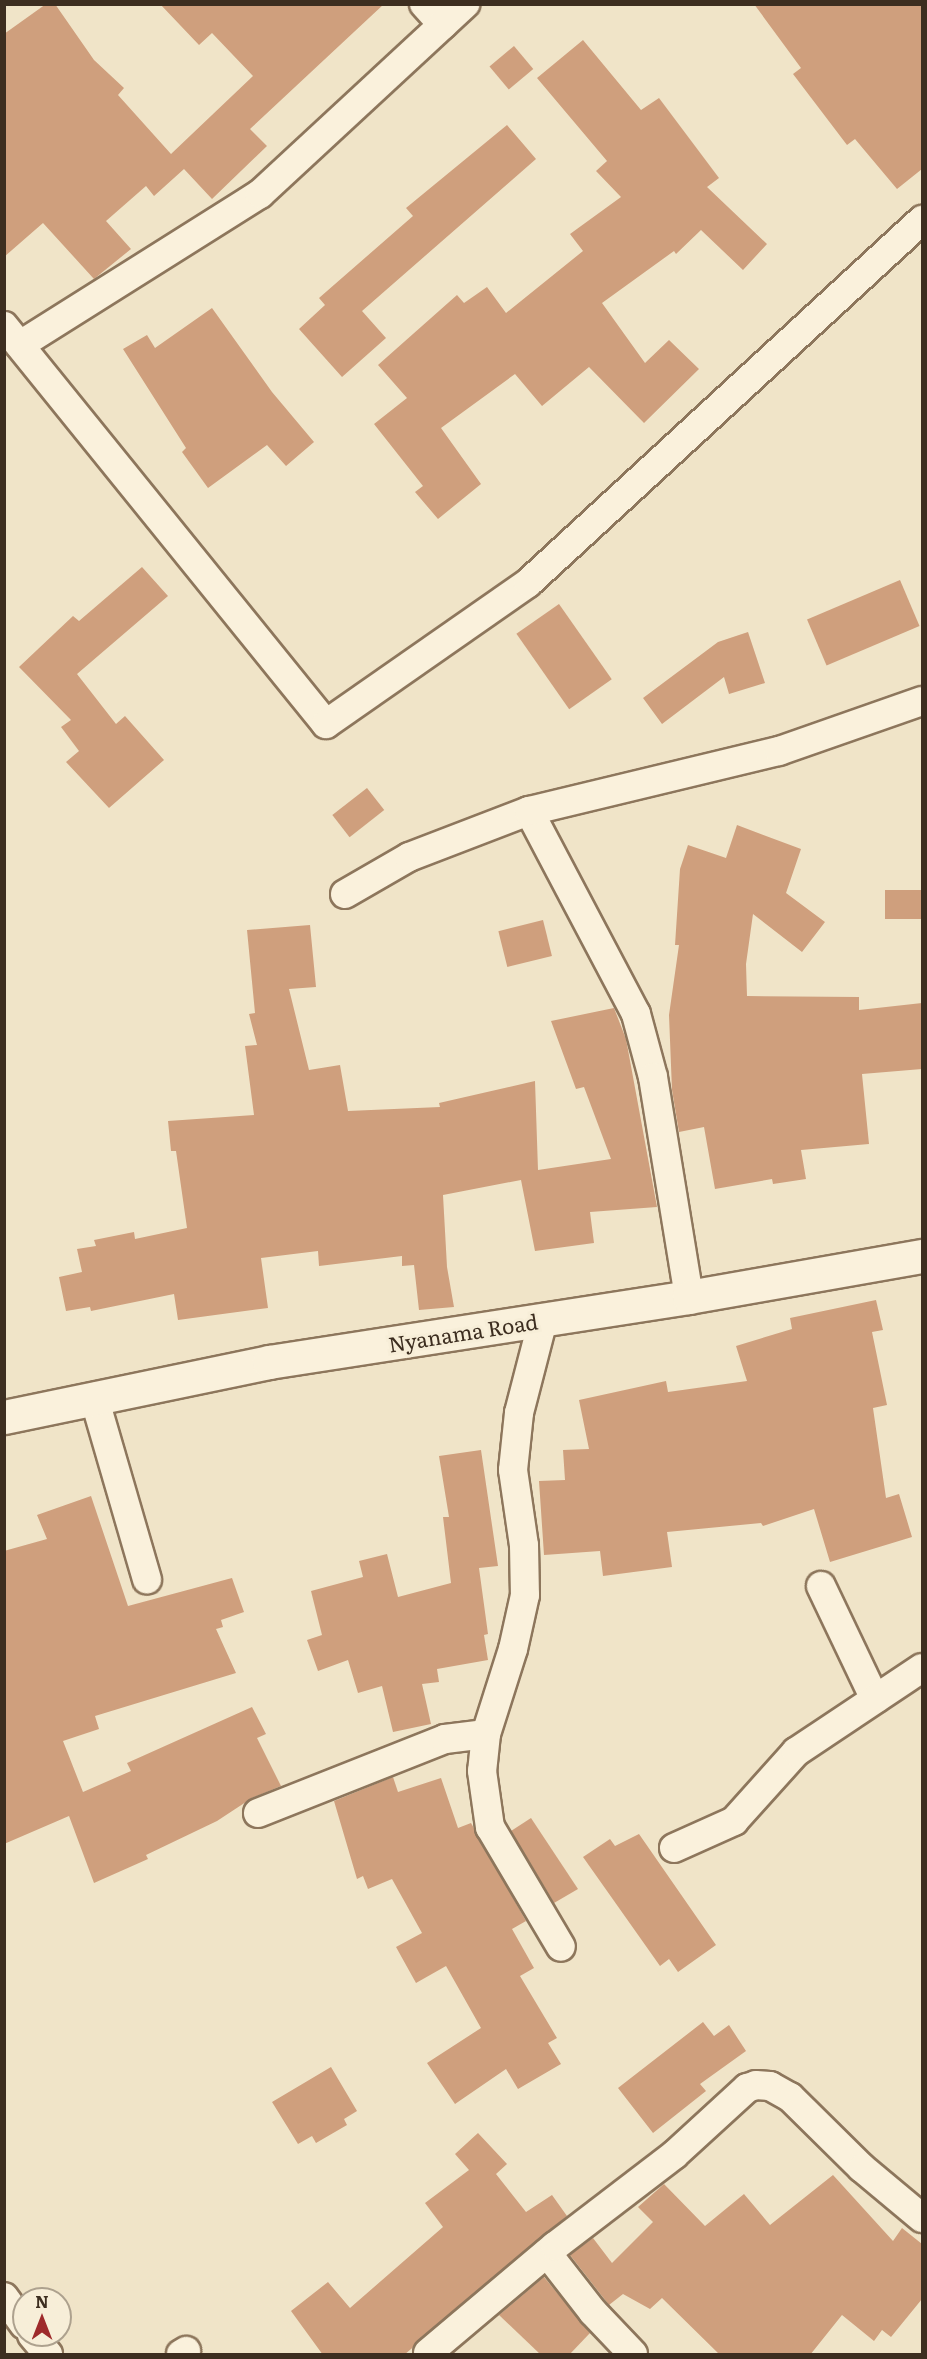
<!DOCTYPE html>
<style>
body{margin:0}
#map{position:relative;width:927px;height:2359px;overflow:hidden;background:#f0e4c8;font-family:Literata,serif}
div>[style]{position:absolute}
.building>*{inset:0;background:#cf9f7d;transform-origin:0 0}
.roads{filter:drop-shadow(2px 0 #8d765c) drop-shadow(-2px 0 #8d765c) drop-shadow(0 2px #8d765c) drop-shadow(0 -2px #8d765c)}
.minor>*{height:28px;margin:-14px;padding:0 14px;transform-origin:14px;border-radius:14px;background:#faf1dc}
.tertiary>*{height:33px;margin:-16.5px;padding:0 16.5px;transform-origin:16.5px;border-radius:16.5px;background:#faf1dc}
span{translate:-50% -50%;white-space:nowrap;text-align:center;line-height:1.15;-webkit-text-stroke:6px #f7eed8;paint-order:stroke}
.street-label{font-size:21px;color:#3d2e20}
.frame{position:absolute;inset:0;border:6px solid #3d2e20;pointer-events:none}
.north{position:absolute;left:12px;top:2287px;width:60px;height:60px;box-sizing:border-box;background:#f7eed8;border:2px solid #ada18e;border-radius:50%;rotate:0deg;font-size:16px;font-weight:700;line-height:24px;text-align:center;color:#3d2e20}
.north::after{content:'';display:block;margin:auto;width:21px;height:27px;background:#9e2a2b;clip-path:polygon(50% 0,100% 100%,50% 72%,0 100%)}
</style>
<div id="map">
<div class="building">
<div style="clip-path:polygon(46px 4px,55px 4px,94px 60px,124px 88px,118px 95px,171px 154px,253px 76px,212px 33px,199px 45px,160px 4px,384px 4px,250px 129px,267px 146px,212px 199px,184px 169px,154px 196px,146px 186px,106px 221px,131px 249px,94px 279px,43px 223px,4px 257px,4px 34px)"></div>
<div style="clip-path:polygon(754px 4px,922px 4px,922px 169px,897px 189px,855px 139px,847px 145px,793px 74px,801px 68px)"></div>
<div style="clip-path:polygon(583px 40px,641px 110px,659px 98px,719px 178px,707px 187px,767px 244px,743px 270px,701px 230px,676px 254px,674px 251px,602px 303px,645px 363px,669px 340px,699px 369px,644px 423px,589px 367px,542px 406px,515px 374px,441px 428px,481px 484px,438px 519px,415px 492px,423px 486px,374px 424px,407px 398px,378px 365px,457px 295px,464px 303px,487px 287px,506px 313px,583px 251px,570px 234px,621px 197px,596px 171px,607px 161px,537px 78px)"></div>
<div style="left:514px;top:46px;width:30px;height:32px;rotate:50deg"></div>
<div style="clip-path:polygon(507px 125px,536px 159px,362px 311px,386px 338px,342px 377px,299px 329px,325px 305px,319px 298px,413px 216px,406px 208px)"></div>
<div style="clip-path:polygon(212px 308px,272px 392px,314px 442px,286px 466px,267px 445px,208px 488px,182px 452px,186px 448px,123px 349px,147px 335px,155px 348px)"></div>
<div style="clip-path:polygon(142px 567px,168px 596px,77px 674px,116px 724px,125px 716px,164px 760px,109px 808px,66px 762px,79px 751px,61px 727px,71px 720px,19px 667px,73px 616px,79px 621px)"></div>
<div style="left:900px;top:580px;width:50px;height:101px;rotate:67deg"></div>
<div style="left:559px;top:604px;width:92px;height:52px;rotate:55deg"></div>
<div style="clip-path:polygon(748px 632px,765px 683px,729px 694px,724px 677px,662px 724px,643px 698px,718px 642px)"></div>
<div style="left:367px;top:788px;width:28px;height:44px;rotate:52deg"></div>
<div style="clip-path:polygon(737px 825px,801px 849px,786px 893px,825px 922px,802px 952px,753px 914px,746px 964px,747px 996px,859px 997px,859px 1010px,922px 1003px,922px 1069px,862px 1074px,869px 1144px,801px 1150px,806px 1179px,773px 1184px,772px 1179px,715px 1189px,704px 1127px,679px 1132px,672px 1090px,669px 1015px,679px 945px,675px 945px,680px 869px,688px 845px,726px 858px)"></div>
<div style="left:922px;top:890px;width:29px;height:37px;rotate:90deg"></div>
<div style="left:543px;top:920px;width:37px;height:46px;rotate:76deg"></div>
<div style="clip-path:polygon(310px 925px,316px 987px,289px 989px,309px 1070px,340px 1065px,348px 1111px,440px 1107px,439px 1103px,535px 1081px,538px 1170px,611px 1159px,584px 1087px,576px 1089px,551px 1021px,614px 1008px,626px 1039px,657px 1207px,590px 1212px,594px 1243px,535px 1251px,521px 1180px,443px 1195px,447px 1267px,454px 1307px,419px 1310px,414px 1265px,402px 1266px,402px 1256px,319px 1266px,318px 1251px,261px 1258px,268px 1308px,178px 1320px,174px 1294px,91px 1311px,90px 1307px,66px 1311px,59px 1277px,82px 1272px,77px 1249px,96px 1246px,94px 1240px,134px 1232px,135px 1239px,187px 1228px,176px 1151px,171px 1151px,168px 1121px,254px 1115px,245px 1046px,257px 1045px,249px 1014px,255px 1013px,247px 930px)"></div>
<div style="clip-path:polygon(876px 1300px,883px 1330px,872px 1332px,887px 1405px,873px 1408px,886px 1498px,899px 1494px,912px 1537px,830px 1562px,814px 1509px,763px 1526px,761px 1523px,667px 1532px,672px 1567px,603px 1576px,600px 1551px,544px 1555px,539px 1481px,565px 1480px,563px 1450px,589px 1449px,579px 1400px,666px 1381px,668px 1392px,747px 1381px,736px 1346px,792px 1329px,790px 1318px)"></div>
<div style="clip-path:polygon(481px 1450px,498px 1566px,479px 1568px,488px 1634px,484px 1635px,488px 1660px,437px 1669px,439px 1682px,422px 1684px,431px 1724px,393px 1732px,382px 1686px,358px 1693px,348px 1660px,318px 1671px,307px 1640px,322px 1635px,311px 1591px,363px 1577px,359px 1561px,387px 1554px,398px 1597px,451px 1583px,443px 1517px,449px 1517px,439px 1456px)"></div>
<div style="clip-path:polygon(91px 1496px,128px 1606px,232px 1578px,244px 1612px,221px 1620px,223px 1627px,216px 1629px,236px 1673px,95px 1716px,99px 1729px,63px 1741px,83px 1792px,131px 1771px,127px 1763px,252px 1707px,266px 1734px,257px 1738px,281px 1786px,252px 1798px,217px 1821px,146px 1855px,148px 1859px,94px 1883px,69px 1816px,4px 1844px,4px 1551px,47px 1539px,37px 1515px)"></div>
<div style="clip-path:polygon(393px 1777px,398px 1792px,441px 1778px,458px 1828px,471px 1823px,526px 1921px,512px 1929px,534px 1968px,520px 1976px,557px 2038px,548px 2043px,561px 2064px,518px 2089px,506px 2069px,455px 2104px,427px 2063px,481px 2028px,446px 1966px,416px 1983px,396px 1947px,422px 1933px,392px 1879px,368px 1889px,363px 1876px,357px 1879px,334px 1801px)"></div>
<div style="clip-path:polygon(531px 1818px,578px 1889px,554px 1903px,511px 1831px)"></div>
<div style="clip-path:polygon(639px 1834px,716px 1945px,678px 1972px,669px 1959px,660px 1966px,583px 1857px,610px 1839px,615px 1846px)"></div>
<div style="clip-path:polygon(703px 2022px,714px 2036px,729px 2025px,746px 2051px,700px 2084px,706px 2091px,653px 2133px,618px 2088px)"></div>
<div style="clip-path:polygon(331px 2067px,357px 2111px,344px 2119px,347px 2125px,316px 2143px,312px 2136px,298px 2144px,272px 2102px)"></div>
<div style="clip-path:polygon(478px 2133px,507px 2164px,496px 2174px,526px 2212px,552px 2195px,567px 2216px,404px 2355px,323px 2355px,291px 2311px,328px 2282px,350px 2308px,443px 2227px,425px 2203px,469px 2170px,455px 2154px)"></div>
<div style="clip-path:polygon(833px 2175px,893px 2241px,902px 2228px,922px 2244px,922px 2299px,891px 2337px,882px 2330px,874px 2341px,842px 2315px,810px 2355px,720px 2355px,662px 2298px,650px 2309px,623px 2294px,609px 2305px,570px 2255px,593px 2238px,612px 2263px,653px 2222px,638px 2207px,664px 2184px,705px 2226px,744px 2194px,770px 2225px)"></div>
<div style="clip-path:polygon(544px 2277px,590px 2333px,569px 2355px,541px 2355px,499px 2315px)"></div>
</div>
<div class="roads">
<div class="minor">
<div style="left:424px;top:4px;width:28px;rotate:48deg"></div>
<div style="left:4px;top:326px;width:512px;rotate:51.03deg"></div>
<div style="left:326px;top:724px;width:246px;rotate:-34.9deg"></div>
<div style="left:528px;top:583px;width:536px;rotate:-42.65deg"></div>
<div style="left:20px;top:345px;width:284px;rotate:-32.2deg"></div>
<div style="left:260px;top:194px;width:280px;rotate:-42.8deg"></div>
<div style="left:529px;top:811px;width:229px;rotate:62.2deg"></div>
<div style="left:636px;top:1014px;width:65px;rotate:74.9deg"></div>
<div style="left:653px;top:1077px;width:223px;rotate:80.7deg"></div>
<div style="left:345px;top:894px;width:74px;rotate:-30deg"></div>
<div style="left:409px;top:857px;width:129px;rotate:-21deg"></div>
<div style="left:529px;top:811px;width:257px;rotate:-13.5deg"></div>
<div style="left:779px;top:751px;width:151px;rotate:-19.3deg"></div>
<div style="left:543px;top:1320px;width:96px;rotate:104.5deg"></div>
<div style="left:519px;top:1413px;width:57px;rotate:96deg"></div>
<div style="left:513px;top:1470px;width:76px;rotate:81.7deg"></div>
<div style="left:524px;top:1545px;width:50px;rotate:88.9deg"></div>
<div style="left:525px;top:1595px;width:55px;rotate:102.5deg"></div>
<div style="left:513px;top:1649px;width:89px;rotate:107.6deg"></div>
<div style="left:486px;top:1734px;width:37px;rotate:96deg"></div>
<div style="left:482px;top:1771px;width:57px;rotate:81.9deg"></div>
<div style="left:490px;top:1827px;width:139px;rotate:59.4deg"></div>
<div style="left:94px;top:1397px;width:190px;rotate:73.8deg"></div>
<div style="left:821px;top:1586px;width:125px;rotate:64.5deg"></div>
<div style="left:258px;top:1813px;width:201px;rotate:-21.6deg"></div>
<div style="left:445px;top:1739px;width:41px;rotate:-7deg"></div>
<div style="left:674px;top:1848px;width:66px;rotate:-24.2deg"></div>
<div style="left:734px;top:1821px;width:93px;rotate:-48.1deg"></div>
<div style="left:796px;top:1752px;width:151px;rotate:-33.7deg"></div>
<div style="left:547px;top:2253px;width:75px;rotate:52.1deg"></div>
<div style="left:593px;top:2312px;width:58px;rotate:46.4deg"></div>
<div style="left:4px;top:2297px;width:34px;rotate:54deg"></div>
<div style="left:32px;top:2335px;width:25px;rotate:50deg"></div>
<div style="left:428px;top:2353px;width:166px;rotate:-40.1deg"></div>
<div style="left:555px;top:2246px;width:150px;rotate:-37.4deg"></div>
<div style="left:674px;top:2155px;width:99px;rotate:-42.5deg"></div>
<div style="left:747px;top:2088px;width:9px;rotate:-18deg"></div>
<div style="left:756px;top:2085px;width:14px;rotate:4deg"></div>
<div style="left:770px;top:2086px;width:23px;rotate:29deg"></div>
<div style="left:790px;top:2097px;width:101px;rotate:44.6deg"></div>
<div style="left:862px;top:2168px;width:78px;rotate:39.8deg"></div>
<div style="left:181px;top:2354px;width:6px;rotate:-31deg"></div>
</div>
<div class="tertiary">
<div style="left:4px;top:1417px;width:271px;rotate:-11.7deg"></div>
<div style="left:269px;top:1362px;width:425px;rotate:-8.8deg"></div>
<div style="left:689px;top:1297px;width:237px;rotate:-10deg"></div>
</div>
</div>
<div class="street-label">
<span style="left:463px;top:1332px;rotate:-9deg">Nyanama Road</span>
</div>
<div class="frame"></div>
<div class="north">N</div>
</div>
